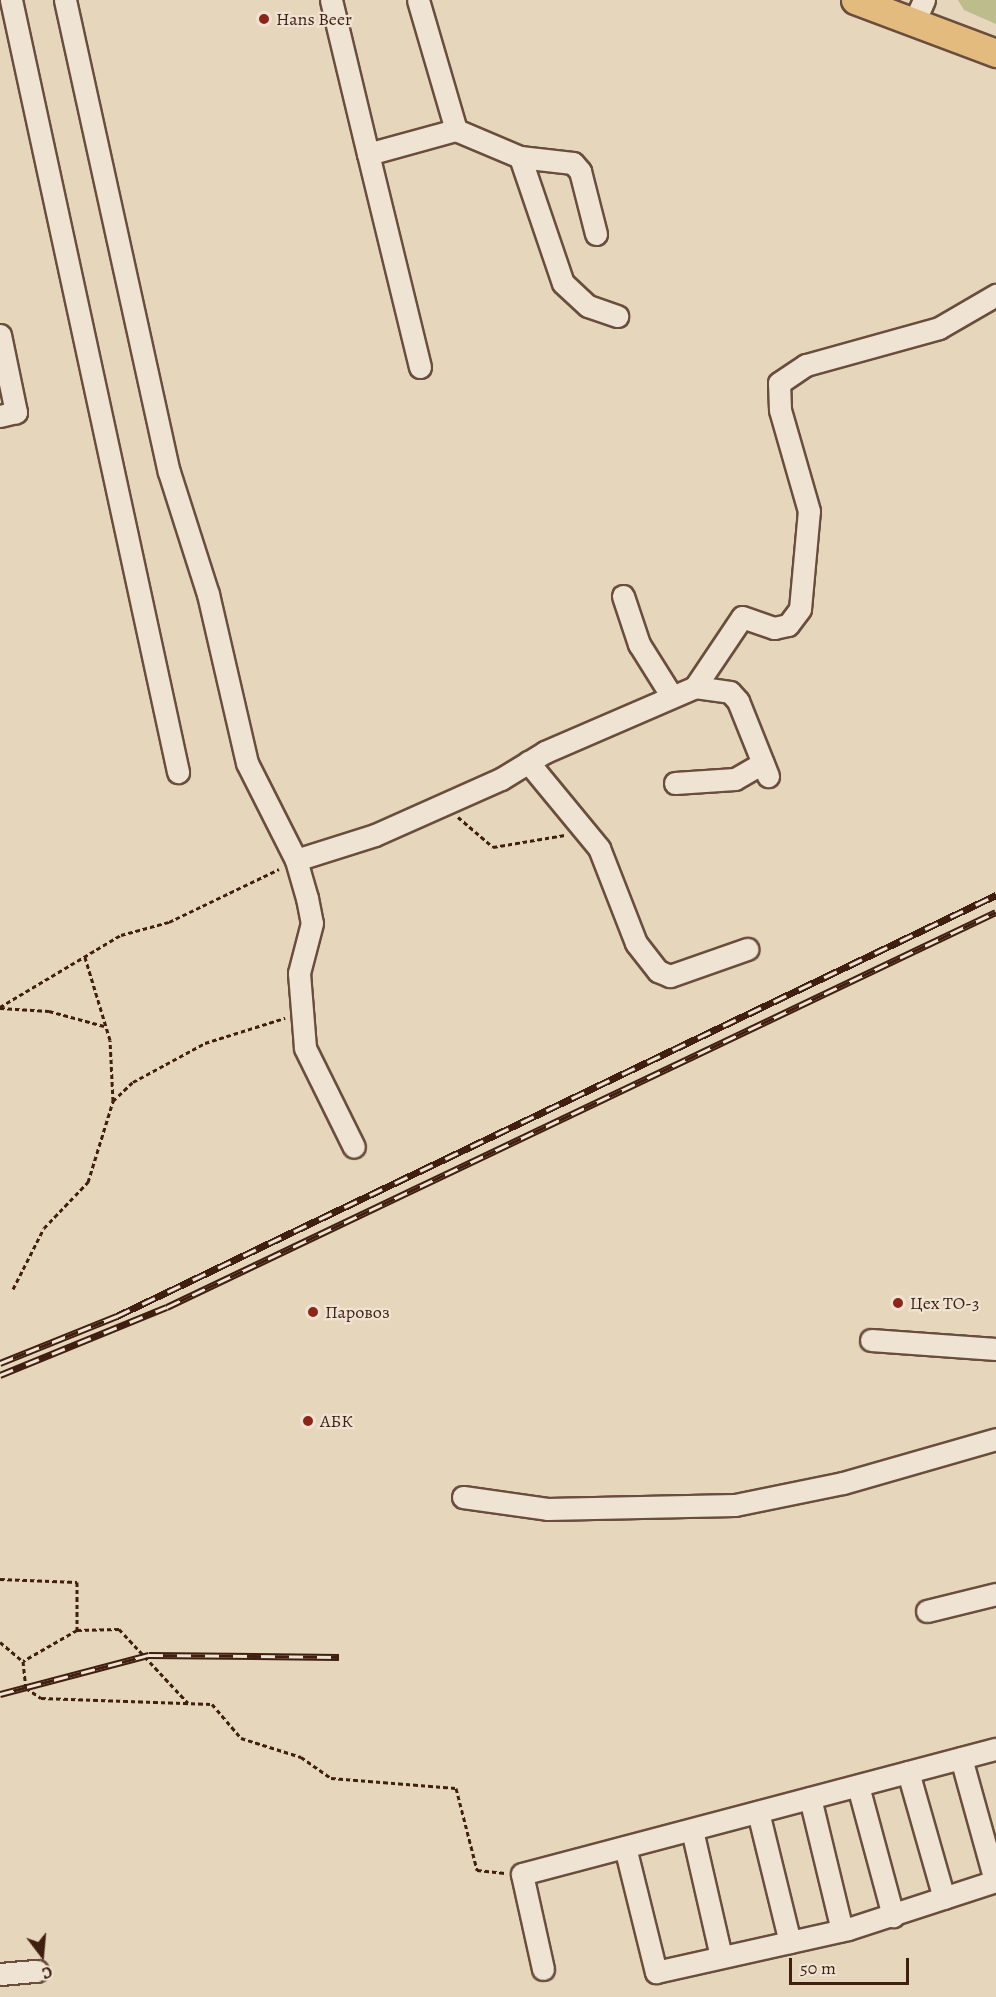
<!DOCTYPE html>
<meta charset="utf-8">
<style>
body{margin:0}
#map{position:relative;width:996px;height:1997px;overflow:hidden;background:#e6d6bb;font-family:Alegreya,serif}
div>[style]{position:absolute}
.green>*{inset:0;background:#bcbc8c}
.path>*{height:3px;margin-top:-1.5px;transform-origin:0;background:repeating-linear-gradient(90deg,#401f11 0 4.5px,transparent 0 7.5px)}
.roads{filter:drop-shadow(2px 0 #6a4d3c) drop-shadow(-2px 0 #6a4d3c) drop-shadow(0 2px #6a4d3c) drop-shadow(0 -2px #6a4d3c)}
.minor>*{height:21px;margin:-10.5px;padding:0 10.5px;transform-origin:10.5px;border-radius:10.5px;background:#efe4d3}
.major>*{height:27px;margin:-13.5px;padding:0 13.5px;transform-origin:13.5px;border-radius:13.5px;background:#e3bb7e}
.rail>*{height:7px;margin-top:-3.5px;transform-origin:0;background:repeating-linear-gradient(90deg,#efe4d3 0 14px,#401f11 0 28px);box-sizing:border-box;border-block:2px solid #401f11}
.dots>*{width:16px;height:16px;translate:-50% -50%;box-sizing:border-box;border:3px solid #efe4d3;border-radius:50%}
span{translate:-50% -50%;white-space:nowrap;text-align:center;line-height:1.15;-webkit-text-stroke:4.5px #efe4d3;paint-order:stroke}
.poi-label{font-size:18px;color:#401f11}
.left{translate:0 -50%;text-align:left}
.north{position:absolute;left:12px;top:1925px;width:60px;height:60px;-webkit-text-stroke:4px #efe4d3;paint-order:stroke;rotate:164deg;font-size:16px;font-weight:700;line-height:24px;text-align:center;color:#401f11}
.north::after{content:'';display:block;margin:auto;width:21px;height:27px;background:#401f11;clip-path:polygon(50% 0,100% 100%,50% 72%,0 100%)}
.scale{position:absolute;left:789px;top:1958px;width:120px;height:27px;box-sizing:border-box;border:3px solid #401f11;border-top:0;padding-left:8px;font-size:18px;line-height:21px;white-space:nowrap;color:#401f11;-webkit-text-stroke:4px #efe4d3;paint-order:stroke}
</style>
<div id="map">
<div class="green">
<div style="clip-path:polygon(958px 0,996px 0,996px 24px,964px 10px)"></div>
</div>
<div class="path">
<div style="left:458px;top:817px;width:46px;rotate:40.6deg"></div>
<div style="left:493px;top:847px;width:73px;rotate:-9.5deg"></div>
<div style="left:0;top:1007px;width:141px;rotate:-30.8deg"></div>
<div style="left:121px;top:935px;width:50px;rotate:-15.2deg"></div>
<div style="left:169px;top:922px;width:122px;rotate:-25.7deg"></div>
<div style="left:0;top:1008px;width:49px;rotate:3.5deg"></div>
<div style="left:49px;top:1011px;width:57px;rotate:15.3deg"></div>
<div style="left:113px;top:1101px;width:28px;rotate:-44deg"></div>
<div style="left:133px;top:1082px;width:82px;rotate:-28.4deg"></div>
<div style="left:205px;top:1043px;width:84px;rotate:-17.4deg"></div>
<div style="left:13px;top:1289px;width:68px;rotate:-63.1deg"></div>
<div style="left:44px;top:1228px;width:64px;rotate:-46.3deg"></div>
<div style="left:88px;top:1182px;width:85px;rotate:-72.8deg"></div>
<div style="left:113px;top:1101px;width:61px;rotate:-92.8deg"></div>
<div style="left:110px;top:1040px;width:87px;rotate:-106.8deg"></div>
<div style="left:0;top:1579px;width:77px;rotate:2.2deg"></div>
<div style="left:77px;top:1582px;width:48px;rotate:90deg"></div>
<div style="left:77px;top:1630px;width:62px;rotate:150.1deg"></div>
<div style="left:77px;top:1630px;width:42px;rotate:-1.4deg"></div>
<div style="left:119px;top:1629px;width:101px;rotate:47deg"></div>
<div style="left:0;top:1642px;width:30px;rotate:40deg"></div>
<div style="left:23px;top:1661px;width:27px;rotate:84deg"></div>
<div style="left:26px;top:1688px;width:18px;rotate:34deg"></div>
<div style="left:41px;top:1698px;width:171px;rotate:2deg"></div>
<div style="left:212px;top:1704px;width:45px;rotate:49.5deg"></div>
<div style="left:241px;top:1738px;width:63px;rotate:17.6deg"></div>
<div style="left:301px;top:1757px;width:37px;rotate:35deg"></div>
<div style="left:331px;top:1778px;width:125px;rotate:4.6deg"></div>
<div style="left:456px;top:1788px;width:85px;rotate:75.6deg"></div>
<div style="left:477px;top:1870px;width:28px;rotate:6deg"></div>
</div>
<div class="roads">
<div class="minor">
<div style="left:11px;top:0;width:790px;rotate:77.79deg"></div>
<div style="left:65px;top:0;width:483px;rotate:77.6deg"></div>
<div style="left:169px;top:472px;width:128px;rotate:72.3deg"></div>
<div style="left:208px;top:594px;width:173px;rotate:77deg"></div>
<div style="left:247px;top:763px;width:109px;rotate:63.2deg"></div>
<div style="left:296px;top:860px;width:40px;rotate:74deg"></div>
<div style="left:307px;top:898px;width:25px;rotate:79deg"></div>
<div style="left:312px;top:923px;width:52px;rotate:104.6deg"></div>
<div style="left:299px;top:973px;width:75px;rotate:85.4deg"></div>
<div style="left:305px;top:1048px;width:110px;rotate:63.7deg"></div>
<div style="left:331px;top:0;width:158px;rotate:76.5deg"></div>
<div style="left:418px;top:0;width:135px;rotate:73.7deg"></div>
<div style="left:456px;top:130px;width:69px;rotate:22.9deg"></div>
<div style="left:520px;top:157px;width:53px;rotate:6.5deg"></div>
<div style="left:573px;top:163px;width:11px;rotate:49deg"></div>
<div style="left:580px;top:171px;width:65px;rotate:75.7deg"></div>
<div style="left:915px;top:20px;width:22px;rotate:-66deg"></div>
<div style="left:520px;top:157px;width:133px;rotate:71.2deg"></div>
<div style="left:563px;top:283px;width:34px;rotate:43deg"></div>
<div style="left:588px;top:306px;width:31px;rotate:19deg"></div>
<div style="left:0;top:335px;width:79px;rotate:78.3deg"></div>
<div style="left:16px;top:412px;width:16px;rotate:166deg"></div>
<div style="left:420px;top:367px;width:219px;rotate:-103.7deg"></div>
<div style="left:368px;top:154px;width:91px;rotate:-15.3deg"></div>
<div style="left:623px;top:596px;width:51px;rotate:71.6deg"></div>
<div style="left:639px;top:644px;width:60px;rotate:57.9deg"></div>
<div style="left:695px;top:687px;width:84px;rotate:-56.1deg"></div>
<div style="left:742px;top:617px;width:34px;rotate:19deg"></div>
<div style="left:774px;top:628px;width:14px;rotate:-12deg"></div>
<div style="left:788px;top:625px;width:20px;rotate:-53deg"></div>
<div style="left:800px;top:609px;width:98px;rotate:-84.8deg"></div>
<div style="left:809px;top:511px;width:105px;rotate:-106deg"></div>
<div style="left:780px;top:410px;width:27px;rotate:-92deg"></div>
<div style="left:779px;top:383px;width:32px;rotate:-34deg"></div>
<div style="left:806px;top:365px;width:138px;rotate:-15.5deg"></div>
<div style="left:939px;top:328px;width:66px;rotate:-30.1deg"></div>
<div style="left:528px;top:762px;width:112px;rotate:50.5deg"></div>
<div style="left:599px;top:848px;width:102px;rotate:68.7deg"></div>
<div style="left:636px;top:943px;width:36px;rotate:52deg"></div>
<div style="left:658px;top:971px;width:13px;rotate:23deg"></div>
<div style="left:670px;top:976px;width:82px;rotate:-19.3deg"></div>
<div style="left:675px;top:783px;width:60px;rotate:-3.8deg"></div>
<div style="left:735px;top:779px;width:32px;rotate:-30deg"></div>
<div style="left:296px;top:860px;width:83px;rotate:-17.6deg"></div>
<div style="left:375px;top:835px;width:138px;rotate:-24deg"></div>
<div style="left:501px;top:779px;width:52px;rotate:-31.5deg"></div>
<div style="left:545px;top:752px;width:163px;rotate:-23.4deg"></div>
<div style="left:695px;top:687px;width:35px;rotate:8deg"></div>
<div style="left:730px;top:692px;width:12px;rotate:48deg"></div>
<div style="left:738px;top:701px;width:81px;rotate:68.2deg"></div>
<div style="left:871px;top:1340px;width:125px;rotate:4.1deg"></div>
<div style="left:463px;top:1497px;width:85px;rotate:8.1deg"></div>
<div style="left:547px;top:1509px;width:188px;rotate:-1.2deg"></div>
<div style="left:735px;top:1505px;width:110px;rotate:-11.5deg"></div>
<div style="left:843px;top:1483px;width:159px;rotate:-16deg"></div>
<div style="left:927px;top:1611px;width:71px;rotate:-13.8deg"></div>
<div style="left:961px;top:1758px;width:128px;rotate:74.5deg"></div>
<div style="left:908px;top:1772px;width:131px;rotate:74.1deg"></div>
<div style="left:858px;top:1786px;width:135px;rotate:74.9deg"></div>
<div style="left:810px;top:1798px;width:136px;rotate:76.4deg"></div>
<div style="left:758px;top:1812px;width:134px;rotate:76.2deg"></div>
<div style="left:692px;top:1830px;width:130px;rotate:77.1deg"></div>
<div style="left:625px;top:1847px;width:129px;rotate:76.1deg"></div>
<div style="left:656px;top:1972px;width:197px;rotate:-12.6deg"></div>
<div style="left:848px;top:1929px;width:156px;rotate:-18deg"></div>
<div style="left:543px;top:1969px;width:97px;rotate:-102.5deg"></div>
<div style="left:522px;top:1874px;width:490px;rotate:-14.8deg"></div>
<div style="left:0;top:1974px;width:37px;rotate:-5deg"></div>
</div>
<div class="major">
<div style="left:855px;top:0;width:151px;rotate:20.6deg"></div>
</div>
</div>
<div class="rail">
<div style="left:0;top:1363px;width:126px;rotate:-21.9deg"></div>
<div style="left:117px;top:1316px;width:975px;rotate:-25.59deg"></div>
<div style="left:0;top:1375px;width:180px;rotate:-22.2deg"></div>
<div style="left:167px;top:1307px;width:918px;rotate:-25.48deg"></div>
<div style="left:0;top:1694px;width:154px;rotate:-14.7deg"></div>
<div style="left:149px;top:1655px;width:190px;rotate:0.6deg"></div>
</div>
<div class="dots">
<div style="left:264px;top:19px;background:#8f2418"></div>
<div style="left:898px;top:1303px;background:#8f2418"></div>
<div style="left:313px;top:1312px;background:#8f2418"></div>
<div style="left:308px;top:1421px;background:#8f2418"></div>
</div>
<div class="poi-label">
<span class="left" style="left:276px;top:19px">Hans Beer</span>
<span class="left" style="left:910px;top:1303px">Цех ТО-3</span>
<span class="left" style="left:325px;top:1312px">Паровоз</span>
<span class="left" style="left:320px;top:1421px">АБК</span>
</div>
<div class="north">С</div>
<div class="scale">50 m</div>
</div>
